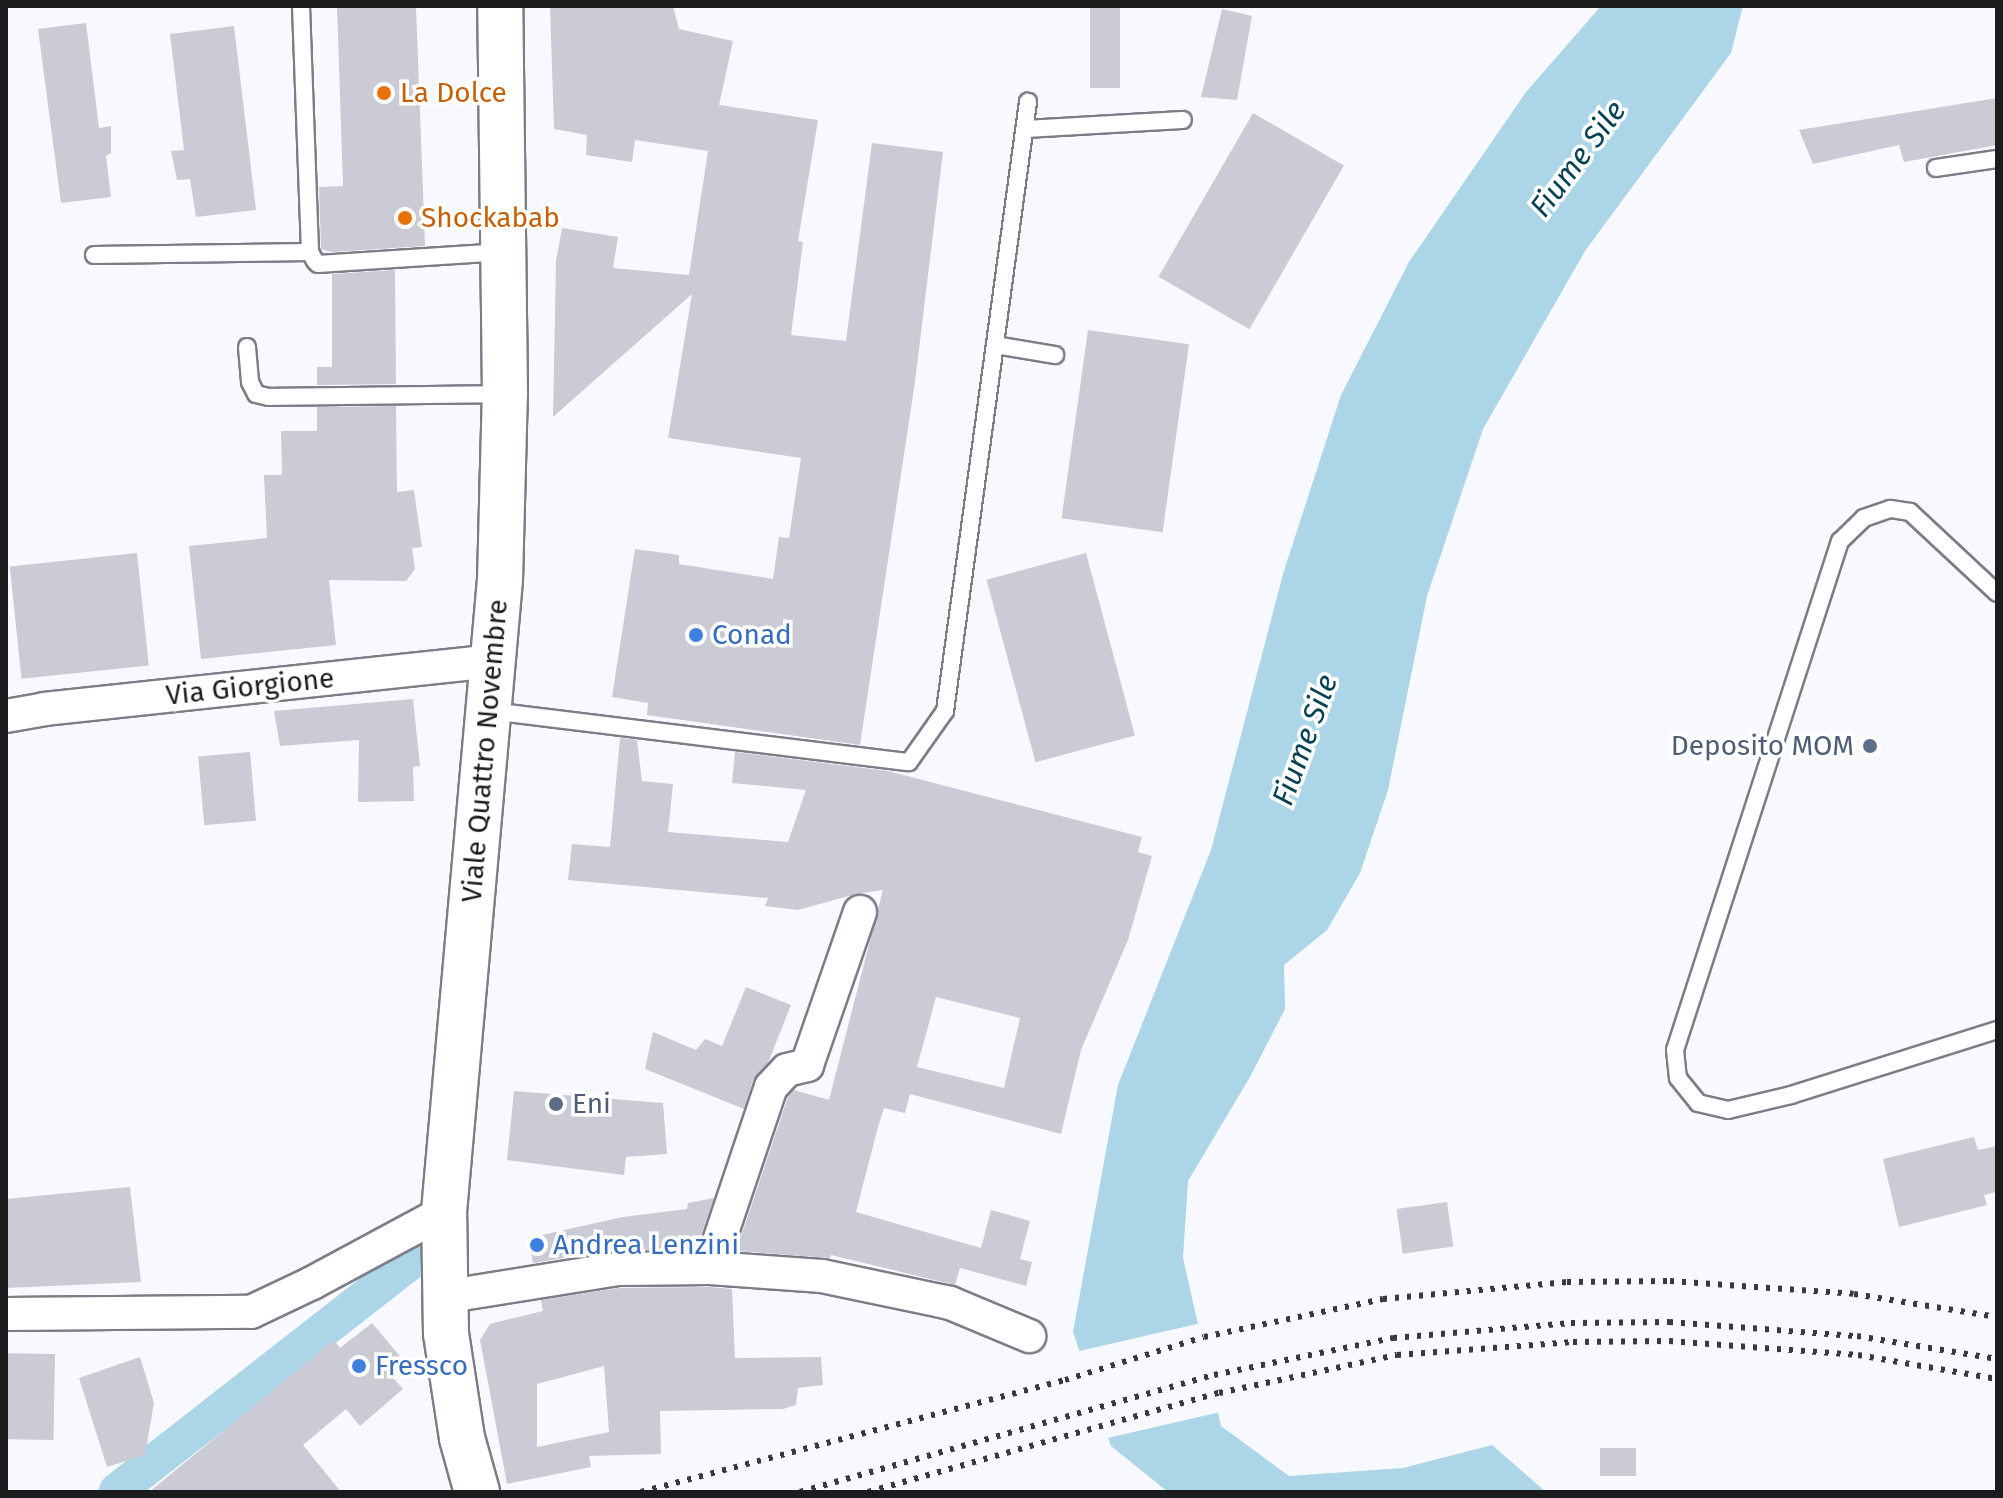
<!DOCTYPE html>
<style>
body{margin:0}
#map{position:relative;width:2003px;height:1498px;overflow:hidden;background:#f8f9ff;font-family:"Fira Sans",sans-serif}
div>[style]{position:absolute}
.water>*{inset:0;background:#acd6e8}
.pier>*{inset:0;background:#f8f9ff;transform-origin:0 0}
.canal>*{height:36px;margin:-18px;padding:0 18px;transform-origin:18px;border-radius:18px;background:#acd6e8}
.building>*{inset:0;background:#cbcbd5;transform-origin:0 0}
.roads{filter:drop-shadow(2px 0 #7c7d86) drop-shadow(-2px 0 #7c7d86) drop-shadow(0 2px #7c7d86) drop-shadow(0 -2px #7c7d86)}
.service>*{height:16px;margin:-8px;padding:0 8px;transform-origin:8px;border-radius:8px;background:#fff}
.minor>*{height:32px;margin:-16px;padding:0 16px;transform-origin:16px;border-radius:16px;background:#fff}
.secondary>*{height:44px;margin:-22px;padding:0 22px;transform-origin:22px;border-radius:22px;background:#fff}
.rail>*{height:6px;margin-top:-3px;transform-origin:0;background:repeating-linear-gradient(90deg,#3a3a3d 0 4px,transparent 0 12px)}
.dots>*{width:22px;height:22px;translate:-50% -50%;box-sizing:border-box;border:4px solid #fff;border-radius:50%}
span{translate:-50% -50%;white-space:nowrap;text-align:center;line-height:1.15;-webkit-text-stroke:7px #fff;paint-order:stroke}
.food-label{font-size:28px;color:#c56008}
.left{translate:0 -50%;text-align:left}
.shop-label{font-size:28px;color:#366cbe}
.street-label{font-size:28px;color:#1c1c1f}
.service-label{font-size:28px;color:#4e5e75}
.right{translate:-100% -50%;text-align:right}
.water-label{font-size:30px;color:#084255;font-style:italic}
.frame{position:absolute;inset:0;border:8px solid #1c1c1f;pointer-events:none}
</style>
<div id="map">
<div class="water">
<div style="clip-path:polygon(1601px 6px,1743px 6px,1731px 53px,1585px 251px,1483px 429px,1427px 596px,1388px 790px,1360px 873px,1327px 930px,1284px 965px,1285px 1009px,1250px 1077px,1188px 1181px,1183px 1258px,1221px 1426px,1289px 1476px,1403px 1468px,1492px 1445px,1546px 1492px,1168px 1492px,1111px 1446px,1073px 1332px,1118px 1085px,1211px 850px,1283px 574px,1341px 395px,1409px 262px,1526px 92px)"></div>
</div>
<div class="pier">
<div style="left:1201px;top:1323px;width:91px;height:128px;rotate:77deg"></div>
</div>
<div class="canal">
<div style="left:117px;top:1491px;width:372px;rotate:-38deg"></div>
</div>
<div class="building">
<div style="clip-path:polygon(337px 6px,416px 6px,425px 246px,331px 252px,321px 249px,319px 187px,343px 186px)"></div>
<div style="clip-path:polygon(550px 6px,673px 6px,679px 29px,733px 41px,719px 105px,818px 120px,798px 241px,803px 242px,791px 335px,846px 341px,872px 143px,943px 152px,915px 382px,860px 745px,647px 715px,648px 703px,612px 697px,635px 549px,679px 555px,679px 564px,773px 579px,779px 537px,789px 538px,801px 458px,668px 438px,692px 294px,553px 417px,556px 261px,562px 228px,618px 237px,613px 268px,689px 275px,708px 151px,635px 140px,632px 162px,586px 155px,587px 135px,554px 129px)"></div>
<div style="left:1090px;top:6px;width:30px;height:82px"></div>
<div style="clip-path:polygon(1222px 9px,1252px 16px,1237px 100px,1201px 97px)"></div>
<div style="clip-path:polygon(86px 23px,99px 128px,111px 126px,111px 153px,106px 156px,111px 197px,61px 203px,38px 29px)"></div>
<div style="clip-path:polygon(234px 26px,256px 210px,196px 217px,190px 179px,177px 180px,171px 151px,184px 150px,170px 34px)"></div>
<div style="clip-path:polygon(1997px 98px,1997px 145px,1904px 162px,1899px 145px,1813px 164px,1799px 130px)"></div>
<div style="left:1253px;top:113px;width:105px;height:189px;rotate:30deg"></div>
<div style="clip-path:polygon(395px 270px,396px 384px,317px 385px,317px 367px,332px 367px,332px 274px)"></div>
<div style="left:1088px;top:330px;width:102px;height:190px;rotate:8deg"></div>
<div style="clip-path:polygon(396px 406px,397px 492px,414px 490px,422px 547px,412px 548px,415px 569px,406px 581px,329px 580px,336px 645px,201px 659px,189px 546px,267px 538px,264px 475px,282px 475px,281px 431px,317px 431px,317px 407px)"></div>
<div style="left:137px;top:553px;width:113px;height:128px;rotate:84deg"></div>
<div style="left:1086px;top:553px;width:189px;height:103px;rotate:75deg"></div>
<div style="clip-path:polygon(413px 699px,420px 766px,413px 767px,414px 801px,358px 802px,359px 740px,280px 746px,274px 711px)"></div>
<div style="clip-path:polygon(evenodd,620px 738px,637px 740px,642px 781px,673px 784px,668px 832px,788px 842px,806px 790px,732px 783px,735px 752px,888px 771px,1142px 837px,1138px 852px,1152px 856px,1128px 940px,1081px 1050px,1061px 1134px,910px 1094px,905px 1113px,884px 1108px,878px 1127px,856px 1212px,981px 1248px,991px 1210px,1030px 1221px,1020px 1259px,1032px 1262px,1026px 1286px,960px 1268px,955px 1285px,831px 1255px,830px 1258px,736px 1251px,788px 1097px,794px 1090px,829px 1100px,883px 890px,856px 894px,798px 910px,765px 906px,768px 898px,568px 880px,572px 844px,610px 847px,620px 738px,936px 997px,1020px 1018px,1004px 1088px,917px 1067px,936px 997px)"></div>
<div style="left:250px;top:752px;width:69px;height:52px;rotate:85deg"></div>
<div style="clip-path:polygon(746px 987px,791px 1005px,768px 1063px,753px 1080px,744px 1109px,645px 1069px,653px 1032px,696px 1050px,705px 1039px,722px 1046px)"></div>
<div style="clip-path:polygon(514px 1091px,663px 1103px,667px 1154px,626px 1157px,624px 1175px,507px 1160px)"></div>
<div style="clip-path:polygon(1974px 1137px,1978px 1150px,1997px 1146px,1997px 1192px,1984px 1195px,1987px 1205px,1899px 1227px,1883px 1159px)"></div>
<div style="clip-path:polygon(130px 1187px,141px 1282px,6px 1288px,6px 1199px)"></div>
<div style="clip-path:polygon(714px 1198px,696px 1249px,614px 1250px,533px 1263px,528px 1238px,623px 1217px,687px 1209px,688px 1203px)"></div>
<div style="left:1447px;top:1202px;width:45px;height:51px;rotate:82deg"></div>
<div style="clip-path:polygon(evenodd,709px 1287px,732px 1289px,735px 1358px,821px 1357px,823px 1385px,798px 1388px,796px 1405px,783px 1409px,660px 1411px,661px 1454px,589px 1456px,591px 1467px,507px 1484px,480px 1340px,490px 1324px,543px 1311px,541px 1300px,619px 1288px,709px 1287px,604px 1366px,609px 1432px,537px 1447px,537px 1384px,604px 1366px)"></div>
<div style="clip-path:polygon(372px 1323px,404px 1361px,389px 1373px,403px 1389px,360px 1426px,346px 1409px,303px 1445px,341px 1492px,149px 1492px,334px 1340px,340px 1348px)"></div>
<div style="left:55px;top:1354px;width:86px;height:49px;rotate:91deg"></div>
<div style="clip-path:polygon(140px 1357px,154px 1403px,145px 1455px,107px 1467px,79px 1378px)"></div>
<div style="left:1600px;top:1448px;width:36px;height:28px"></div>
</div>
<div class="roads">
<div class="service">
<div style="left:301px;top:6px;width:246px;rotate:87.9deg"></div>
<div style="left:310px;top:252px;width:10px;rotate:61deg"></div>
<div style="left:315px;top:261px;width:4px;rotate:45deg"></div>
<div style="left:318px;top:264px;width:185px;rotate:-3.7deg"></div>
<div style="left:1025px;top:129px;width:158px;rotate:-3.3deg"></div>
<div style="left:1936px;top:168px;width:62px;rotate:-8.4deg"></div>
<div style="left:94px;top:255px;width:216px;rotate:-0.8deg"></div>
<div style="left:995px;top:345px;width:61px;rotate:9.5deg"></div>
<div style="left:247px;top:347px;width:35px;rotate:85deg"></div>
<div style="left:250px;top:382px;width:13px;rotate:63deg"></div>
<div style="left:256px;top:394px;width:13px;rotate:13deg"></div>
<div style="left:269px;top:397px;width:234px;rotate:-0.7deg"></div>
<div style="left:1997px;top:593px;width:119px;rotate:-137deg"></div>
<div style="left:1910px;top:512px;width:20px;rotate:-171deg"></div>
<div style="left:1890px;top:509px;width:28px;rotate:161deg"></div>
<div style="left:1864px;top:518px;width:33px;rotate:136deg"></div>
<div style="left:1840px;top:541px;width:535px;rotate:107.96deg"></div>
<div style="left:1675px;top:1050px;width:28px;rotate:84deg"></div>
<div style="left:1678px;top:1078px;width:32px;rotate:51deg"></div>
<div style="left:1698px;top:1103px;width:31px;rotate:13deg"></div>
<div style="left:1728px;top:1110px;width:65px;rotate:-13.4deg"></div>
<div style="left:1791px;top:1095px;width:216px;rotate:-17.5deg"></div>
<div style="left:491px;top:711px;width:421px;rotate:7deg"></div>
<div style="left:909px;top:762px;width:62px;rotate:-54.8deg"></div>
<div style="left:945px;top:711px;width:615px;rotate:-82.24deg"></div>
</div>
<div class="minor">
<div style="left:6px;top:716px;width:39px;rotate:-10deg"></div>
<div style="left:44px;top:709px;width:453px;rotate:-6.1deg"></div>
<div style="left:710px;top:1268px;width:191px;rotate:-71.4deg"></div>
<div style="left:771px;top:1087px;width:23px;rotate:-47deg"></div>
<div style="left:787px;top:1070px;width:21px;rotate:-14deg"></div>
<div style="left:807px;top:1065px;width:162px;rotate:-70.9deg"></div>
<div style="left:443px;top:1297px;width:176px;rotate:-9.1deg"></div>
<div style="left:617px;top:1269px;width:93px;rotate:-0.6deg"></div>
<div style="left:710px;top:1268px;width:112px;rotate:4.1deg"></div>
<div style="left:822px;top:1276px;width:131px;rotate:11.9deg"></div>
<div style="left:950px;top:1303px;width:86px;rotate:22.7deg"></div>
<div style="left:6px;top:1314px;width:245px;rotate:-0.5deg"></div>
<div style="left:251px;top:1312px;width:68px;rotate:-25.4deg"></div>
<div style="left:312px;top:1283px;width:150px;rotate:-28.3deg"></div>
</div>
<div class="secondary">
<div style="left:477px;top:1492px;width:56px;rotate:-105.5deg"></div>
<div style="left:462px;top:1438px;width:105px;rotate:-98.7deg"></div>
<div style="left:446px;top:1334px;width:122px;rotate:-90.9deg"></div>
<div style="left:444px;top:1212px;width:634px;rotate:-84.94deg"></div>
<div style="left:500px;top:580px;width:186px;rotate:-88.5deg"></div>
<div style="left:505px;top:394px;width:388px;rotate:-90.7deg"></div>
</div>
</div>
<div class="rail">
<div style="left:641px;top:1492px;width:439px;rotate:-14.8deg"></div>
<div style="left:1065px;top:1380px;width:145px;rotate:-17.2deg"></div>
<div style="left:1204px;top:1337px;width:183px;rotate:-12deg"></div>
<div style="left:1383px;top:1299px;width:185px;rotate:-5.3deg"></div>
<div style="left:1567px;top:1282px;width:103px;rotate:-0.6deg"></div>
<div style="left:1670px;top:1281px;width:184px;rotate:4deg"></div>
<div style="left:1854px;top:1294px;width:145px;rotate:9.1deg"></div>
<div style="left:800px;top:1492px;width:430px;rotate:-15.8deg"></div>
<div style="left:1214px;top:1375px;width:183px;rotate:-11.7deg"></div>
<div style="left:1393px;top:1338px;width:179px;rotate:-4.8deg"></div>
<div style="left:1571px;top:1323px;width:98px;rotate:-0.6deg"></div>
<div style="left:1669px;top:1322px;width:189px;rotate:4.3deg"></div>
<div style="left:1857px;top:1336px;width:142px;rotate:9.3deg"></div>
<div style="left:868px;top:1492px;width:365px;rotate:-15.8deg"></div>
<div style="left:1219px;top:1393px;width:182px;rotate:-12.1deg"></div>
<div style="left:1397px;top:1355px;width:176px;rotate:-4.2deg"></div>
<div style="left:1573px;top:1342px;width:96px;rotate:-0.6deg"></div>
<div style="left:1669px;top:1341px;width:190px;rotate:4.2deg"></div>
<div style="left:1858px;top:1355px;width:141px;rotate:9.8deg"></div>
</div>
<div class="dots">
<div style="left:384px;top:93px;background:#e8710a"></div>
<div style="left:405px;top:218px;background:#e8710a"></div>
<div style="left:696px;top:635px;background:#3f7fe0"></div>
<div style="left:1870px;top:746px;background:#5c6f8a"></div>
<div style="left:556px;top:1104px;background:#5c6f8a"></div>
<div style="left:537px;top:1245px;background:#3f7fe0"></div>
<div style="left:359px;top:1366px;background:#3f7fe0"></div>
</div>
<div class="food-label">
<span class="left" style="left:400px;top:93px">La Dolce</span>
<span class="left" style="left:421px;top:218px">Shockabab</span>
</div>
<div class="shop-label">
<span class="left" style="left:712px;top:635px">Conad</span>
<span class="left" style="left:553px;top:1245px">Andrea Lenzini</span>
<span class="left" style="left:375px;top:1366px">Fressco</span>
</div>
<div class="street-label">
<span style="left:250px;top:687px;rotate:-6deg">Via Giorgione</span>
<span style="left:485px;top:751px;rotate:-85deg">Viale Quattro Novembre</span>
</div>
<div class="service-label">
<span class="right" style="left:1854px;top:746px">Deposito MOM</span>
<span class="left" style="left:572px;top:1104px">Eni</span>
</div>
<div class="water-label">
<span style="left:1578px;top:159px;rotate:-53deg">Fiume Sile</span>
<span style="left:1305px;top:740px;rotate:-70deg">Fiume Sile</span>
</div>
<div class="frame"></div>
</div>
